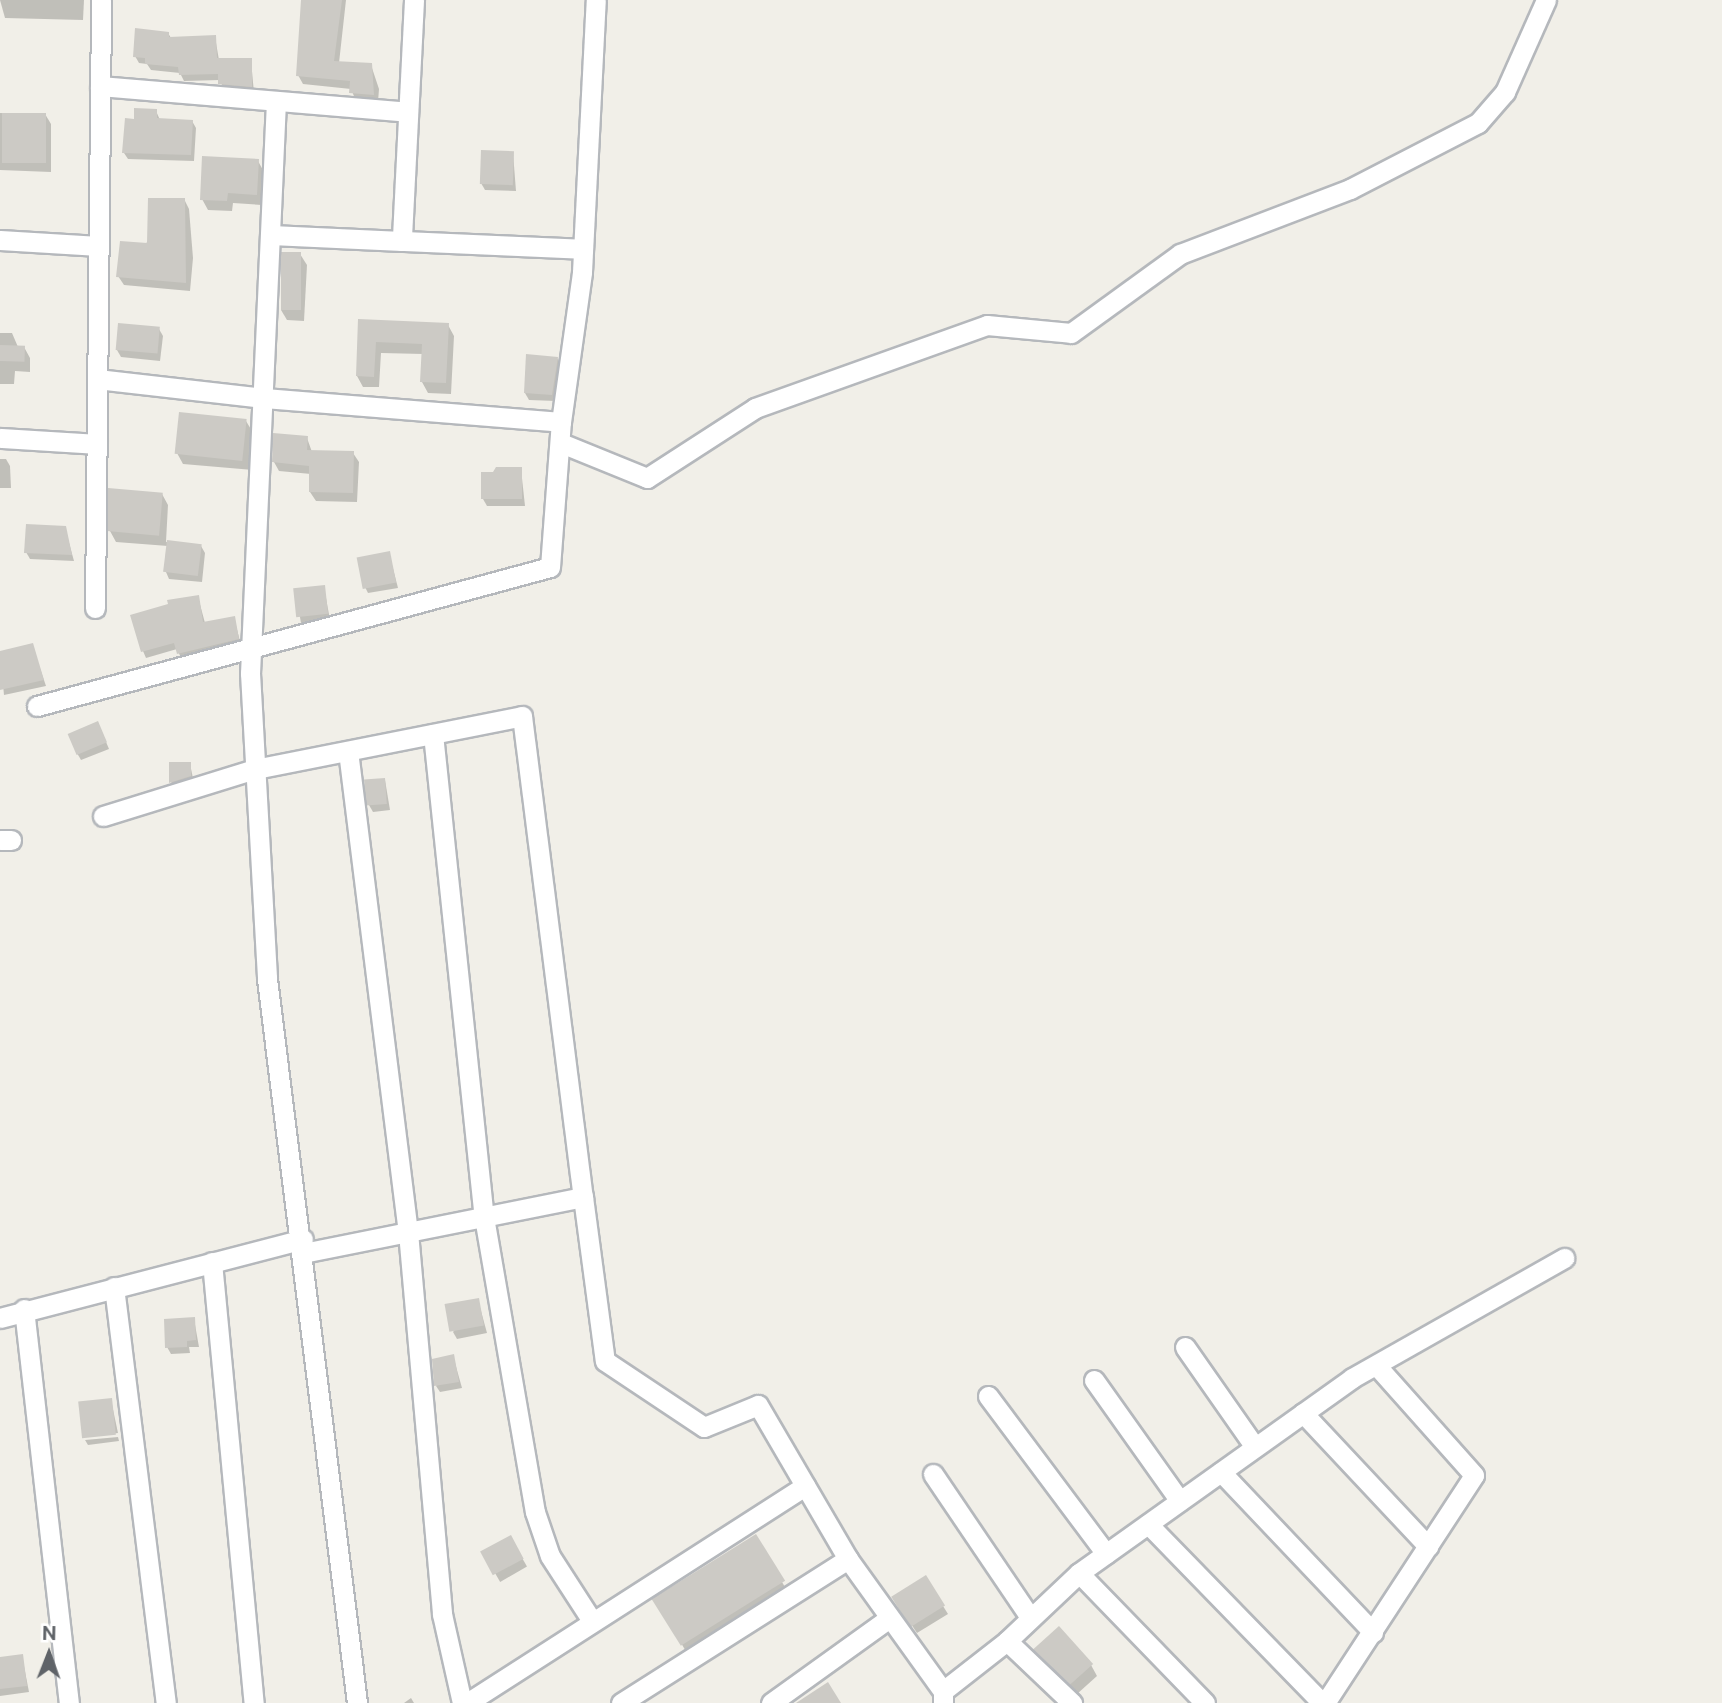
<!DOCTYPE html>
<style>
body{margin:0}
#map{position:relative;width:1722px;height:1703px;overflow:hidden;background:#f1efe8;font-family:"Public Sans",sans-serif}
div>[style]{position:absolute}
.shadow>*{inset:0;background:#0003;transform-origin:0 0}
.building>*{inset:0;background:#cccac5;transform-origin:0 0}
.roads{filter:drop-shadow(2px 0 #b5b8bc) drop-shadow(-2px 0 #b5b8bc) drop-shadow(0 2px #b5b8bc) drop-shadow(0 -2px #b5b8bc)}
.minor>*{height:19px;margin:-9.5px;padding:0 9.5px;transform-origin:9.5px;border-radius:9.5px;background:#fff}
span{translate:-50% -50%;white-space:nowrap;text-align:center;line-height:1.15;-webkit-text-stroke:7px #fff;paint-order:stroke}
.north{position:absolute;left:14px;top:1619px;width:70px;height:70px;-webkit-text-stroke:5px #fff;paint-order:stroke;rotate:1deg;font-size:19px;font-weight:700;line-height:28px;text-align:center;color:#5f6368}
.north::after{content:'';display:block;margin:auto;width:24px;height:32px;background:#5f6368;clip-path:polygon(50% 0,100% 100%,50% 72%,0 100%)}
</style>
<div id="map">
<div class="shadow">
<div style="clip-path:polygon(0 0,84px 0,83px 20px,5px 18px)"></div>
<div style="clip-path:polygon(302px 0,346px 0,339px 63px,371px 65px,379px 89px,378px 102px,356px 101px,351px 89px,303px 84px,298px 75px)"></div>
<div style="clip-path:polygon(168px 33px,171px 38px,215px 37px,219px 60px,251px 60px,254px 93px,224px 90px,220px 80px,184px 81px,180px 73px,151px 70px,147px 64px,139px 63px,135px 56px)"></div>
<div style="clip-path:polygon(156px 111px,160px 120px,192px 121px,196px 128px,194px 161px,128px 159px,124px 153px,135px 121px)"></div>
<div style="clip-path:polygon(0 113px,45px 114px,51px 124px,51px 172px,0 170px)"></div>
<div style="clip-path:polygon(513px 153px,516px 191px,485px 190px,481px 183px)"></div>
<div style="clip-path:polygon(258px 161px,264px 172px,262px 205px,233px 203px,232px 211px,208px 210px,202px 199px)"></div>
<div style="clip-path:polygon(184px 199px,189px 209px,193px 258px,190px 291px,124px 285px,118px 276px)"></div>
<div style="clip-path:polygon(300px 254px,307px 265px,304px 321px,287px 320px,281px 310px)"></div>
<div style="clip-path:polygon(360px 321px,448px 325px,454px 336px,451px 394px,428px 393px,422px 382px,423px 354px,381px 353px,379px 387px,363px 387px,357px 376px)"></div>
<div style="clip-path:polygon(159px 329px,163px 336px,160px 361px,121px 357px,117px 350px)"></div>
<div style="clip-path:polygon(0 333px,12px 333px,18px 347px,24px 347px,30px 358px,30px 372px,15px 371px,14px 384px,0 384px)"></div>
<div style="clip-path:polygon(557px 358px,561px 365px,556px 401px,529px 400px,525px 393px)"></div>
<div style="clip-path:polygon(246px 421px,252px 431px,253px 470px,183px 464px,177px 453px)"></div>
<div style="clip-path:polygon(307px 438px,312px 452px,353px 453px,359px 462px,357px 502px,316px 501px,310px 492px,311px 474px,279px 471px,274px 462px)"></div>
<div style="clip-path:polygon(0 459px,6px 459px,10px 466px,11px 488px,0 488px)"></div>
<div style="clip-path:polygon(521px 469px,525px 506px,487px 506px,483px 499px)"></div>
<div style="clip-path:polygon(162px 494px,168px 505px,166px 542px,201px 546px,205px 553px,202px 582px,169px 579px,166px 572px,168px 546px,116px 542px,110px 531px)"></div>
<div style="clip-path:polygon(65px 528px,74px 561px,30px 559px,26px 552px)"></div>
<div style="clip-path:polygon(389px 553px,398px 588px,368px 593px,365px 587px)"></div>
<div style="clip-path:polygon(324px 587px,330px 620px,301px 623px,295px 589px)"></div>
<div style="clip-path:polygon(198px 597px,205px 623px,234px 618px,241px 645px,182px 660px,177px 649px,146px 658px,143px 651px)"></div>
<div style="clip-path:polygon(32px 645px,46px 686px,4px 695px,0 653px)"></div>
<div style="clip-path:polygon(101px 730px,109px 749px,81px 760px,77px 753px)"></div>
<div style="clip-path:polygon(190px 764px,194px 783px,175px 789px,171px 782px)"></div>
<div style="clip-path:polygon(385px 780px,390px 810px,373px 812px,369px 805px)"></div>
<div style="clip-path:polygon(478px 1300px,487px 1333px,457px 1339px,453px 1332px)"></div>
<div style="clip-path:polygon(194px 1319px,199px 1347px,189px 1347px,190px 1353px,171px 1354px,167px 1347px)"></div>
<div style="clip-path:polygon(453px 1356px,462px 1388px,440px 1392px,436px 1386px)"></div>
<div style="clip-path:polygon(111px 1400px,118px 1433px,84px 1437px)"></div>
<div style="clip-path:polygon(118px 1437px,119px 1441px,88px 1445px,85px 1440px)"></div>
<div style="left:510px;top:1537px;width:34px;height:31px;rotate:60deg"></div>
<div style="left:755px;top:1537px;width:69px;height:118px;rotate:59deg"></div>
<div style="clip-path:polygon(925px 1577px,948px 1614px,917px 1633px,897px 1603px)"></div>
<div style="clip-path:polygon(1035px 1649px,1091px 1665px,1097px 1676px,1077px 1694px)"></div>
<div style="clip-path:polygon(22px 1656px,29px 1692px,0 1696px,0 1659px)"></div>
<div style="clip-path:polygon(411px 1698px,414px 1703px,404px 1703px)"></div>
</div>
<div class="building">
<div style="clip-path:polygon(301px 0,342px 0,334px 61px,372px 63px,374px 95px,349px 93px,350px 81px,296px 76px)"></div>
<div style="clip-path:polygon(135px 28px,169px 32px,169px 37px,216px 35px,217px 58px,252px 58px,252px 87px,218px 84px,218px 74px,179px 75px,178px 67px,145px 64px,145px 58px,133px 57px)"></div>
<div style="clip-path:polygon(134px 108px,157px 109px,157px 118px,193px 120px,191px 155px,122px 153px,125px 118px,134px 119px)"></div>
<div style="left:2px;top:113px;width:44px;height:50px"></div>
<div style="left:481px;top:150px;width:33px;height:34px;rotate:2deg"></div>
<div style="clip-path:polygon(202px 156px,259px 159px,257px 195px,228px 193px,227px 201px,200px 200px)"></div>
<div style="clip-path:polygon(148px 198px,185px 198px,186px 283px,116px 277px,120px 241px,147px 243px)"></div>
<div style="left:281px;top:252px;width:20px;height:58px"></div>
<div style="clip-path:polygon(358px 319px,449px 323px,446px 383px,420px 382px,422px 344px,376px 342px,374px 377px,356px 376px)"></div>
<div style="left:118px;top:323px;width:42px;height:27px;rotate:5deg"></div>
<div style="left:0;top:345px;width:25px;height:16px;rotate:2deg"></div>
<div style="clip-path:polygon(526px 354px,558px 357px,552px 395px,524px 393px)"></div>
<div style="left:179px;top:412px;width:68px;height:42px;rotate:6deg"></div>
<div style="clip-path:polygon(273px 433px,308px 436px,307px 450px,354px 451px,353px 493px,309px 492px,309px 466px,272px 462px)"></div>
<div style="clip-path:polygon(496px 467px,522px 467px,522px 499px,481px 499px,481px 472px,493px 472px)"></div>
<div style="left:108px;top:488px;width:55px;height:43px;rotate:5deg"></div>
<div style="clip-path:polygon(26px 524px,66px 526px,72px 555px,24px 553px)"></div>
<div style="left:167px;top:540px;width:35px;height:32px;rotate:7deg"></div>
<div style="left:390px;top:551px;width:32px;height:34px;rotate:79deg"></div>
<div style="left:325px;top:585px;width:29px;height:32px;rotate:84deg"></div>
<div style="clip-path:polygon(199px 595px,203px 622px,235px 616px,239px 639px,177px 654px,174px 643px,141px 652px,130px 615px,168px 604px,167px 600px)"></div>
<div style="clip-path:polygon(33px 643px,44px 680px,0 690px,0 651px)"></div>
<div style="left:98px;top:721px;width:23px;height:33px;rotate:67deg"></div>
<div style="clip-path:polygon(169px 762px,191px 762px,191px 776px,169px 783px)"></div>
<div style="left:385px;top:778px;width:26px;height:21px;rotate:86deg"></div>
<div style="left:479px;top:1298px;width:28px;height:35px;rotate:80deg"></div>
<div style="clip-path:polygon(195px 1317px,196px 1340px,187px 1341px,187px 1347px,165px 1348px,164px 1319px)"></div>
<div style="clip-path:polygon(454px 1354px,459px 1382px,434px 1386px,432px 1359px)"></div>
<div style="left:112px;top:1398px;width:37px;height:34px;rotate:84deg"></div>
<div style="left:756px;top:1534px;width:55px;height:123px;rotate:58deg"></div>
<div style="left:511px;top:1535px;width:27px;height:35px;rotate:62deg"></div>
<div style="left:926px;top:1575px;width:36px;height:41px;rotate:58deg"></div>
<div style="left:1059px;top:1626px;width:51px;height:35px;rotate:48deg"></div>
<div style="clip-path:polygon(23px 1654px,27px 1686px,0 1689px,0 1657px)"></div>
<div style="clip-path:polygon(828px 1682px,841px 1703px,796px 1703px)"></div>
</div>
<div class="roads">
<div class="minor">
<div style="left:414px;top:0;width:241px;rotate:92.9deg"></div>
<div style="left:402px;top:241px;width:181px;rotate:2.5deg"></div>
<div style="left:100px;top:86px;width:308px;rotate:4.8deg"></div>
<div style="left:276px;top:101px;width:573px;rotate:92.6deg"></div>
<div style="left:250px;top:673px;width:306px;rotate:86.8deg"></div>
<div style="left:267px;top:979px;width:730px;rotate:82.91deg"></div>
<div style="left:271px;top:235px;width:131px;rotate:2.6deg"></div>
<div style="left:0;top:240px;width:99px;rotate:3.5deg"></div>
<div style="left:97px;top:379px;width:168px;rotate:6.5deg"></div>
<div style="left:264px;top:398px;width:298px;rotate:4.6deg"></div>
<div style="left:0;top:438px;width:97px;rotate:3.5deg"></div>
<div style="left:561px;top:443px;width:93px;rotate:22.1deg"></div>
<div style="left:647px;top:478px;width:129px;rotate:-32.9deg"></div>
<div style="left:755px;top:408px;width:246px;rotate:-19.7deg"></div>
<div style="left:987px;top:325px;width:84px;rotate:5.4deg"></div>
<div style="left:1071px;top:333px;width:135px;rotate:-35.9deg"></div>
<div style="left:1180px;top:254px;width:182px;rotate:-20.9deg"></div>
<div style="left:1350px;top:189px;width:144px;rotate:-27.3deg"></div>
<div style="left:1478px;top:123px;width:41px;rotate:-48.9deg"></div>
<div style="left:1505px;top:92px;width:101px;rotate:-66deg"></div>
<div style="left:95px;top:608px;width:608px;rotate:-89.43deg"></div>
<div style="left:37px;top:706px;width:531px;rotate:-15.16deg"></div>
<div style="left:550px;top:567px;width:145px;rotate:-85.7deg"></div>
<div style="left:561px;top:422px;width:151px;rotate:-82deg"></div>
<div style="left:582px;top:272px;width:272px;rotate:-87.1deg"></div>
<div style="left:433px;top:734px;width:486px;rotate:84deg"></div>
<div style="left:484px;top:1217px;width:299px;rotate:80.2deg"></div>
<div style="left:535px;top:1512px;width:46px;rotate:71.2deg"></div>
<div style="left:550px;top:1556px;width:77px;rotate:57.1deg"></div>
<div style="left:348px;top:751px;width:485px;rotate:82.9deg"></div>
<div style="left:408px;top:1232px;width:384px;rotate:84.9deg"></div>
<div style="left:442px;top:1614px;width:91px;rotate:77.3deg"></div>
<div style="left:103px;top:816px;width:159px;rotate:-17.2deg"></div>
<div style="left:255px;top:769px;width:272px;rotate:-11.2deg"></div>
<div style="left:522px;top:716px;width:485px;rotate:82.8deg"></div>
<div style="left:583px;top:1197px;width:285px;rotate:168.7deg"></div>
<div style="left:0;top:840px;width:11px"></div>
<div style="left:583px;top:1197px;width:165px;rotate:82.4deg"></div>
<div style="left:605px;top:1361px;width:119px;rotate:33.7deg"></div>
<div style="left:704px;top:1427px;width:58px;rotate:-22.2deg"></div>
<div style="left:758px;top:1405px;width:178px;rotate:59.7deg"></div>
<div style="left:848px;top:1559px;width:163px;rotate:54.3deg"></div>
<div style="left:212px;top:1262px;width:443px;rotate:84.6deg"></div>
<div style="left:114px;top:1287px;width:419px;rotate:82.9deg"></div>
<div style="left:24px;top:1309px;width:397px;rotate:83.5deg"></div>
<div style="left:0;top:1318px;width:313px;rotate:-14.6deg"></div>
<div style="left:1185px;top:1347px;width:122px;rotate:55deg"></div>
<div style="left:1094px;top:1380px;width:148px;rotate:54.6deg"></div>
<div style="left:988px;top:1396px;width:197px;rotate:53.2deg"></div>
<div style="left:1303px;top:1413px;width:183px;rotate:46.8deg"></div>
<div style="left:1221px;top:1472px;width:221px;rotate:46.5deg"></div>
<div style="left:933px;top:1474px;width:173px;rotate:55.9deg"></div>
<div style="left:1148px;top:1524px;width:250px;rotate:45.8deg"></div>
<div style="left:1079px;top:1573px;width:181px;rotate:45.9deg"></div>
<div style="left:1007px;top:1641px;width:90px;rotate:43.6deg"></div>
<div style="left:467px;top:1703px;width:402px;rotate:-32.7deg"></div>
<div style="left:621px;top:1703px;width:269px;rotate:-32.4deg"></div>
<div style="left:771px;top:1703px;width:144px;rotate:-35.7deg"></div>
<div style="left:943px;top:1703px;width:12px;rotate:-90deg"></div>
<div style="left:943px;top:1691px;width:81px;rotate:-38deg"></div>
<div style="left:1007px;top:1641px;width:99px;rotate:-43.4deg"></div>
<div style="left:1079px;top:1573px;width:335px;rotate:-35.5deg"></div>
<div style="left:1352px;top:1378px;width:244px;rotate:-29.5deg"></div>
<div style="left:1325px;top:1703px;width:272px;rotate:-56.8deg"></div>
<div style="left:1474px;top:1475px;width:147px;rotate:-131.7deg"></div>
</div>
</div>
<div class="north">N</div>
</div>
